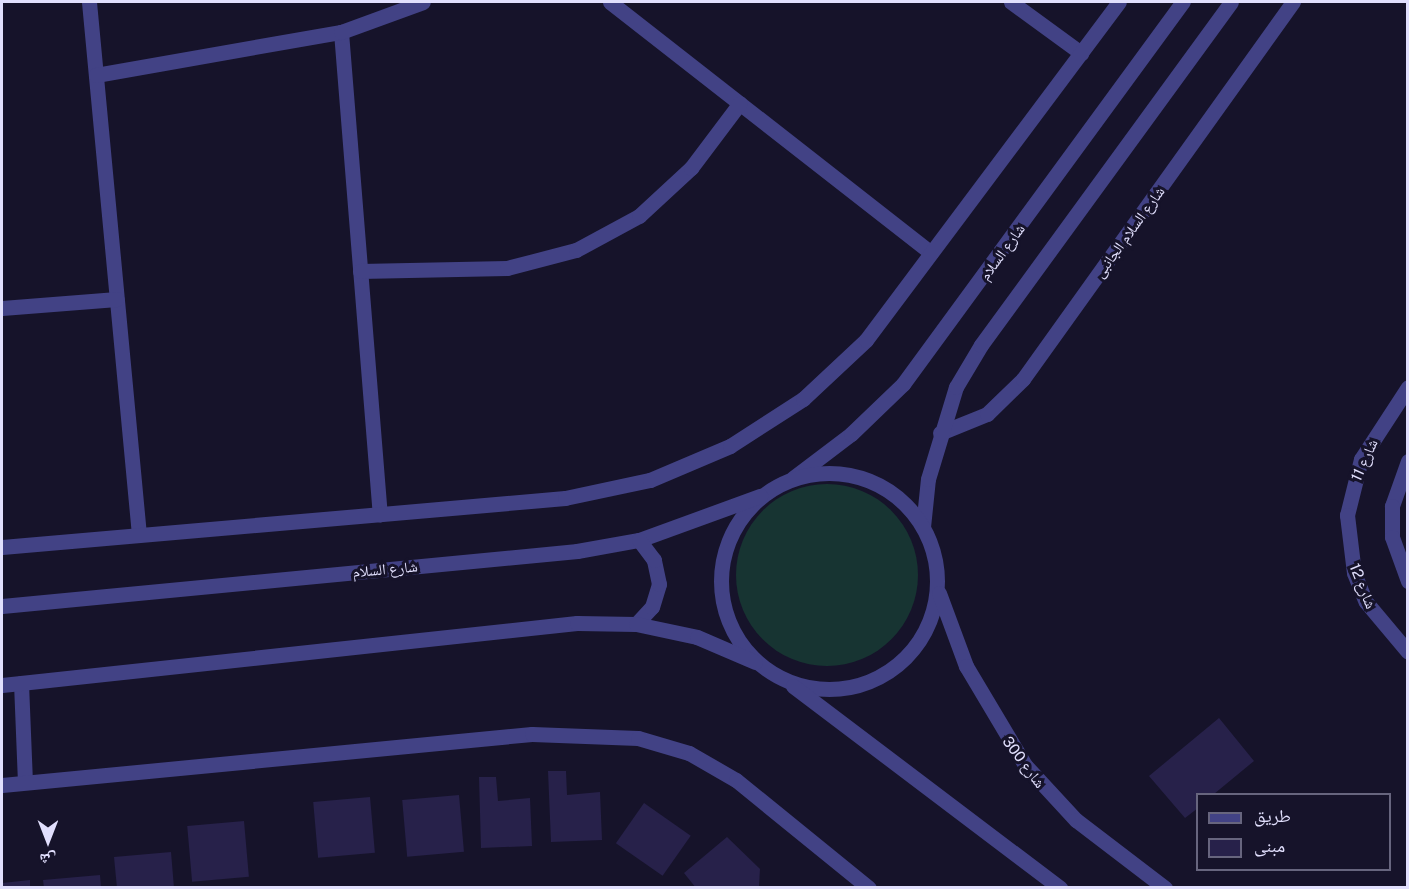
<!DOCTYPE html>
<meta charset="utf-8">
<style>
body{margin:0}
#map{position:relative;width:1409px;height:889px;overflow:hidden;background:#16132a;font-family:"Public Sans","Noto Naskh Arabic",sans-serif}
div>[style]{position:absolute}
.green>*{inset:0;background:#173432}
.round{border-radius:50%}
.building>*{inset:0;background:#27214a;transform-origin:0 0}
.minor>*{height:15px;margin:-7.5px;padding:0 7.5px;transform-origin:7.5px;border-radius:7.5px;background:#424285}
.tertiary>*{height:15px;margin:-7.5px;padding:0 7.5px;transform-origin:7.5px;border-radius:7.5px;background:#424285}
.tertiary>.ring{margin:-7.5px;padding:0;box-sizing:content-box;background:none;border:15px solid #424285;border-radius:50%}
span{translate:-50% -50%;white-space:nowrap;text-align:center;line-height:1.15;-webkit-text-stroke:6px #16132a;paint-order:stroke}
.street-label{font-size:15px;color:#e1dffd}
.frame{position:absolute;inset:0;border:3px solid #e1dffd;pointer-events:none}
.legend{position:absolute;left:1196px;top:793px;width:195px;height:78px;box-sizing:border-box;background:#16132a;border:2px solid #67657e;margin:0;padding:8px 10px;list-style:none;font-size:18px;color:#e1dffd}
.legend li{display:flex;align-items:center;gap:12px;height:30px}
.legend b{width:30px;border:2px solid #67657e}
.north{position:absolute;left:18px;top:811px;width:60px;height:60px;-webkit-text-stroke:4px #16132a;paint-order:stroke;rotate:180deg;font-size:16px;font-weight:700;line-height:24px;text-align:center;color:#e1dffd}
.north::after{content:'';display:block;margin:auto;width:21px;height:27px;background:#e1dffd;clip-path:polygon(50% 0,100% 100%,50% 72%,0 100%)}
</style>
<div id="map">
<div class="green">
<div class="round" style="left:736px;top:484px;width:182px;height:182px"></div>
</div>
<div class="building">
<div style="clip-path:polygon(1219px 718px,1254px 761px,1214px 794px,1198px 794px,1198px 808px,1185px 818px,1149px 776px)"></div>
<div style="clip-path:polygon(548px 771px,566px 771px,567px 795px,600px 792px,602px 840px,551px 842px)"></div>
<div style="clip-path:polygon(479px 777px,496px 777px,498px 801px,530px 798px,532px 846px,481px 848px)"></div>
<div style="left:459px;top:795px;width:57px;height:57px;rotate:85deg"></div>
<div style="left:370px;top:797px;width:56px;height:57px;rotate:85deg"></div>
<div style="left:644px;top:803px;width:57px;height:49px;rotate:35deg"></div>
<div style="left:244px;top:821px;width:56px;height:57px;rotate:85deg"></div>
<div style="clip-path:polygon(727px 837px,760px 869px,759px 886px,696px 888px,684px 873px)"></div>
<div style="clip-path:polygon(171px 852px,174px 888px,117px 888px,114px 857px)"></div>
<div style="clip-path:polygon(100px 875px,101px 888px,44px 888px,43px 880px)"></div>
<div style="clip-path:polygon(30px 880px,30px 888px,2px 888px,2px 883px)"></div>
</div>
<div class="minor">
<div style="left:89px;top:2px;width:535px;rotate:84.64deg"></div>
<div style="left:610px;top:2px;width:407px;rotate:38deg"></div>
<div style="left:1011px;top:2px;width:87px;rotate:36.1deg"></div>
<div style="left:341px;top:32px;width:484px;rotate:85.4deg"></div>
<div style="left:96px;top:75px;width:249px;rotate:-10deg"></div>
<div style="left:341px;top:32px;width:87px;rotate:-20.1deg"></div>
<div style="left:360px;top:271px;width:147px;rotate:-1.2deg"></div>
<div style="left:507px;top:268px;width:71px;rotate:-14.6deg"></div>
<div style="left:576px;top:250px;width:72px;rotate:-28.4deg"></div>
<div style="left:639px;top:216px;width:71px;rotate:-42.7deg"></div>
<div style="left:691px;top:168px;width:81px;rotate:-53deg"></div>
<div style="left:2px;top:308px;width:115px;rotate:-4.5deg"></div>
<div style="left:1408px;top:387px;width:86px;rotate:123.1deg"></div>
<div style="left:1361px;top:459px;width:58px;rotate:104deg"></div>
<div style="left:1347px;top:515px;width:58px;rotate:83.1deg"></div>
<div style="left:1354px;top:573px;width:31px;rotate:68deg"></div>
<div style="left:1366px;top:602px;width:65px;rotate:50deg"></div>
<div style="left:940px;top:433px;width:51px;rotate:-22deg"></div>
<div style="left:987px;top:414px;width:50px;rotate:-44.2deg"></div>
<div style="left:1023px;top:379px;width:464px;rotate:-54.4deg"></div>
<div style="left:1408px;top:461px;width:48px;rotate:109.6deg"></div>
<div style="left:1392px;top:506px;width:31px;rotate:90deg"></div>
<div style="left:1392px;top:537px;width:47px;rotate:70deg"></div>
<div style="left:793px;top:478px;width:73px;rotate:-37.2deg"></div>
<div style="left:851px;top:434px;width:72px;rotate:-43.9deg"></div>
<div style="left:903px;top:384px;width:474px;rotate:-53.8deg"></div>
<div style="left:923px;top:527px;width:48px;rotate:-84.1deg"></div>
<div style="left:928px;top:479px;width:96px;rotate:-73.1deg"></div>
<div style="left:956px;top:387px;width:49px;rotate:-59.2deg"></div>
<div style="left:981px;top:345px;width:424px;rotate:-53.9deg"></div>
<div style="left:2px;top:547px;width:565px;rotate:-4.97deg"></div>
<div style="left:565px;top:498px;width:87px;rotate:-12deg"></div>
<div style="left:650px;top:480px;width:87px;rotate:-23deg"></div>
<div style="left:730px;top:446px;width:87px;rotate:-32.8deg"></div>
<div style="left:803px;top:399px;width:86px;rotate:-43.1deg"></div>
<div style="left:866px;top:340px;width:422px;rotate:-53.2deg"></div>
<div style="left:21px;top:683px;width:98px;rotate:87.7deg"></div>
<div style="left:2px;top:785px;width:532px;rotate:-5.5deg"></div>
<div style="left:532px;top:734px;width:106px;rotate:2.2deg"></div>
<div style="left:638px;top:738px;width:53px;rotate:16.4deg"></div>
<div style="left:689px;top:753px;width:54px;rotate:29.9deg"></div>
<div style="left:736px;top:780px;width:171px;rotate:39.1deg"></div>
</div>
<div class="tertiary">
<div class="ring" style="left:721px;top:473px;width:201px;height:201px"></div>
<div style="left:939px;top:593px;width:78px;rotate:69.7deg"></div>
<div style="left:966px;top:666px;width:115px;rotate:59.2deg"></div>
<div style="left:1025px;top:765px;width:75px;rotate:47.2deg"></div>
<div style="left:1076px;top:820px;width:112px;rotate:37.4deg"></div>
<div style="left:2px;top:606px;width:578px;rotate:-5.46deg"></div>
<div style="left:577px;top:551px;width:63px;rotate:-10.1deg"></div>
<div style="left:639px;top:540px;width:129px;rotate:-20deg"></div>
<div style="left:636px;top:624px;width:23px;rotate:-47deg"></div>
<div style="left:652px;top:607px;width:24px;rotate:-73deg"></div>
<div style="left:659px;top:584px;width:25px;rotate:-102deg"></div>
<div style="left:654px;top:560px;width:25px;rotate:-127deg"></div>
<div style="left:2px;top:685px;width:578px;rotate:-6.15deg"></div>
<div style="left:577px;top:623px;width:59px;rotate:1deg"></div>
<div style="left:636px;top:624px;width:62px;rotate:12deg"></div>
<div style="left:697px;top:637px;width:63px;rotate:23.3deg"></div>
<div style="left:793px;top:686px;width:335px;rotate:37.1deg"></div>
</div>
<div class="street-label">
<span style="left:1129px;top:232px;rotate:-54deg">شارع السلام الجانبى</span>
<span style="left:1002px;top:252px;rotate:-54deg">شارع السلام</span>
<span style="left:1364px;top:460px;rotate:-66deg">شارع 11</span>
<span style="left:385px;top:569px;rotate:-5deg">شارع السلام</span>
<span style="left:1363px;top:586px;rotate:68deg">شارع 12</span>
<span style="left:1024px;top:762px;rotate:53deg">شارع 300</span>
</div>
<div class="frame"></div>
<ul class="legend">
<li><b style="height:8px;background:#424285"></b>طريق</li>
<li><b style="height:16px;background:#27214a"></b>مبنى</li>
</ul>
<div class="north">ش</div>
</div>
